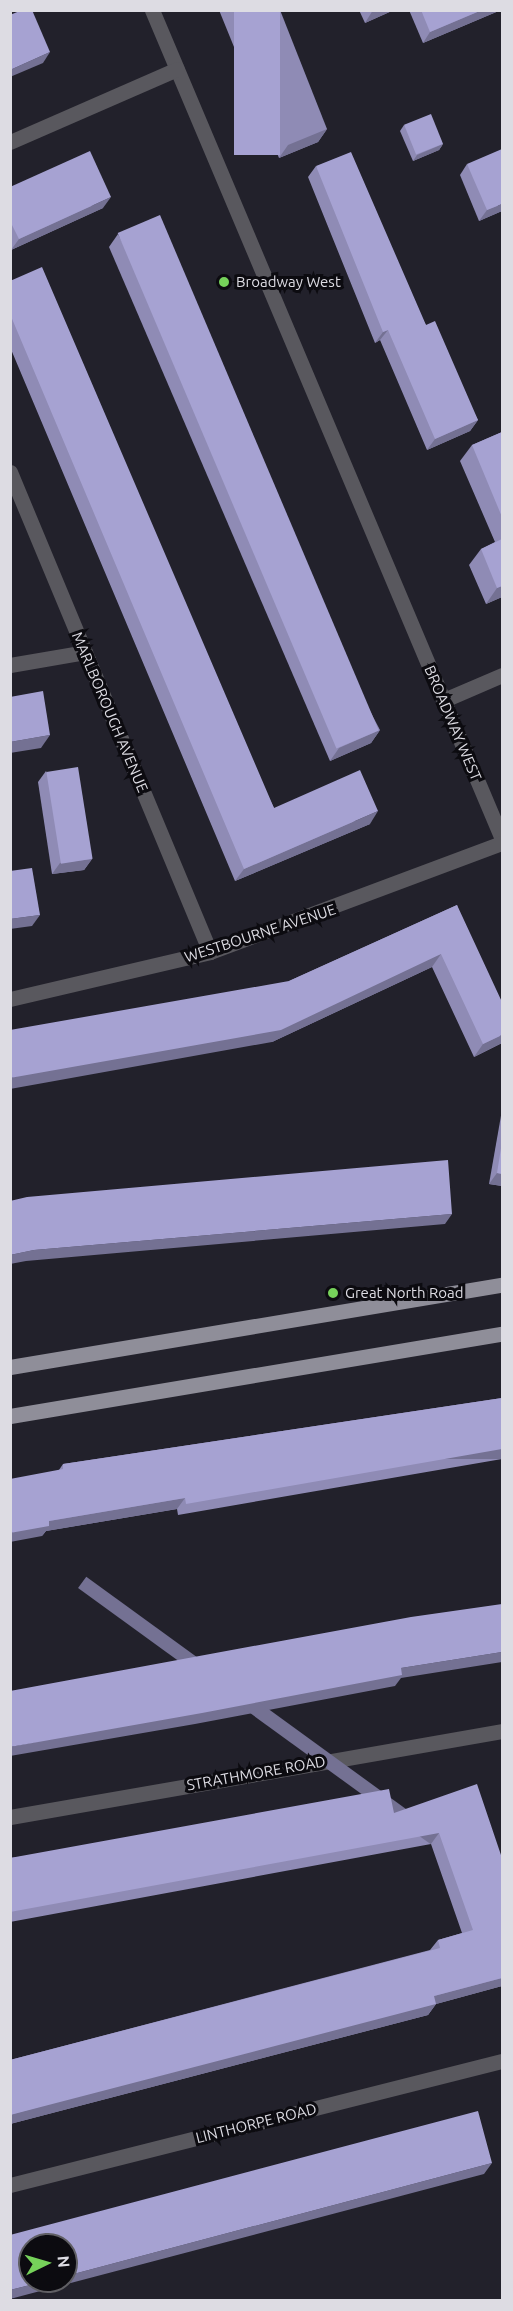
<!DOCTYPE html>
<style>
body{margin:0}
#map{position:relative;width:513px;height:2311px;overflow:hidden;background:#22212b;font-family:Ubuntu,sans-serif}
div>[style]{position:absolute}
.minor>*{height:15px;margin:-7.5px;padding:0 7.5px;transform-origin:7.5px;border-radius:7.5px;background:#59585e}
.major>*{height:15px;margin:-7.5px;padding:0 7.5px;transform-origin:7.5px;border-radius:7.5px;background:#8f8e99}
.wall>*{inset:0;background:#8f8bb5}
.shaded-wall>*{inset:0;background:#747193;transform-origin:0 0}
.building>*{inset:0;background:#a6a2d2;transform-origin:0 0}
.dots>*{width:16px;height:16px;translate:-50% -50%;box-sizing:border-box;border:3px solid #0c0b10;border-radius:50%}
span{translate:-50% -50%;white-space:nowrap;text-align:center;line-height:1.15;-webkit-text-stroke:6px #0c0b10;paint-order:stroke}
.poi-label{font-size:15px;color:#dddce3}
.left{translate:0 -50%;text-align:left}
.street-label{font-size:15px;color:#dddce3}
.frame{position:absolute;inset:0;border:12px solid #dddce3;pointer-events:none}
.north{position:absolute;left:18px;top:2233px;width:60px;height:60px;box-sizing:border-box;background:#0c0b10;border:2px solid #605f64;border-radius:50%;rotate:85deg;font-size:16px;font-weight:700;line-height:24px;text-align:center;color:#dddce3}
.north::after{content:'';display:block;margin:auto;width:21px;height:27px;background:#76d25a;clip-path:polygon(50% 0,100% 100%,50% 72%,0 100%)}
</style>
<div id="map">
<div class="minor">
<div style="left:152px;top:10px;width:900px;rotate:67.11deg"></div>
<div style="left:10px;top:142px;width:182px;rotate:-23.6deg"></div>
<div style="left:10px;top:472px;width:520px;rotate:67.38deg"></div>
<div style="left:10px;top:665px;width:76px;rotate:-9.8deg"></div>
<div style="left:444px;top:700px;width:63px;rotate:-23.3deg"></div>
<div style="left:10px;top:999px;width:205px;rotate:-13.2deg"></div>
<div style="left:210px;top:952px;width:312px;rotate:-20.5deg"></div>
<div style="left:10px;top:1817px;width:499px;rotate:-9.9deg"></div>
<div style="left:10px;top:2185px;width:507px;rotate:-14.15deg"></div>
</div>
<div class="major">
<div style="left:10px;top:1367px;width:499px;rotate:-9.5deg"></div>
<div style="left:10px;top:1416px;width:499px;rotate:-9.5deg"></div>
</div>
<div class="wall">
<div style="clip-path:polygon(219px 10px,280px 10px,327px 129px,318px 142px,279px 158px)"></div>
<div style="clip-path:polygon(359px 10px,394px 10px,365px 23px)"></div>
<div style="clip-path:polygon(409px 10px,501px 10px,423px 43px)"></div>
<div style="clip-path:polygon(404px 125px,443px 144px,439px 150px,413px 161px,400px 131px)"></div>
<div style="clip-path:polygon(467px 164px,502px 211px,479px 221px,460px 175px)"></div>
<div style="clip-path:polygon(316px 166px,426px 325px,478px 420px,470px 431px,427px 450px,380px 340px,375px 343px,308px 177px)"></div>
<div style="clip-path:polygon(10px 187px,103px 208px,11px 250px)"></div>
<div style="clip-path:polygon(118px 234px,380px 730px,371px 743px,330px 761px,109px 247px)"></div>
<div style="clip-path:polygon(10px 281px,274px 808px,370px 824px,235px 881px,10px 347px)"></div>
<div style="clip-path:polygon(502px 432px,502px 597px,486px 604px,469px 565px,481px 549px,495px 542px,460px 461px,472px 445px)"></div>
<div style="clip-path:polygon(46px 771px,92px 859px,84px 870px,52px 874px,38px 782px)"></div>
<div style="clip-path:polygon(457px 905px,502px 1043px,474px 1057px,432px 967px,272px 1042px,289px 981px)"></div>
<div style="clip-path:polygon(502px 1110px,502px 1186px,489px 1184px)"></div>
<div style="clip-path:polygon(502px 1398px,502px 1459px,178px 1515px,177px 1509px,46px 1531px,42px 1536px,59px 1470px,63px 1464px)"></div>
<div style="clip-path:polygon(394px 1813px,502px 1858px,502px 1986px,436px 2004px,428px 2015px,10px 2124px,10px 2060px,430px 1950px,438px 1940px,462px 1933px,431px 1844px,10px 1922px,10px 1858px)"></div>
</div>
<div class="shaded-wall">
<div style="clip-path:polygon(373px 10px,394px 10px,365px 23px)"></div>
<div style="clip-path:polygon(482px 10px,501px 10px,423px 43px,430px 32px)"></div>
<div style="clip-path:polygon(50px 52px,43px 63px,10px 77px,10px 70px)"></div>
<div style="clip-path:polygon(327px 129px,318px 142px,279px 158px,288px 145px)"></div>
<div style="clip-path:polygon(443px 144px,439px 150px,413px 161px,417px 155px)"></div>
<div style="clip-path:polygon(111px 197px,103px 208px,11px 250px,19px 239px)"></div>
<div style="clip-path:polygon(502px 204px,502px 211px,479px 221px,487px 210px)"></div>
<div style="clip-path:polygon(388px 330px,380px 340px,375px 343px,383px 332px)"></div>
<div style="clip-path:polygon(478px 420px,470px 431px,427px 450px,435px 439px)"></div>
<div style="clip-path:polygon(502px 586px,502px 597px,486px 604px,497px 588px)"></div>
<div style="clip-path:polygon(380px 730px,371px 743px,330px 761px,339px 748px)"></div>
<div style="clip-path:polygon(50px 735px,41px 748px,10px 753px,10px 742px)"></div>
<div style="clip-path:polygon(378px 811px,370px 824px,235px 881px,244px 869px)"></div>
<div style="clip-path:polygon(92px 859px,84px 870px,52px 874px,60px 863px)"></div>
<div style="clip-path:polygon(40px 915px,32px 926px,10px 929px,10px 919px)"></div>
<div style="clip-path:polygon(441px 954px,432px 967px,272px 1042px,10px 1089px,10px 1078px)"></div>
<div style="clip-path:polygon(502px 1035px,502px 1043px,474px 1057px,483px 1044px)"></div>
<div style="clip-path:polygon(497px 1173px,502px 1174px,502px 1186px,489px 1184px)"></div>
<div style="clip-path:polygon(452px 1214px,445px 1224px,26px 1261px,10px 1264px,10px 1255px,34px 1250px)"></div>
<div style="left:502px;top:1449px;width:10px;height:321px;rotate:90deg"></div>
<div style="clip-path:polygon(185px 1498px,177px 1509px,46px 1531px,42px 1536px,10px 1542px,10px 1533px,49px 1521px)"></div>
<div style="clip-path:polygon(502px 1652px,502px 1662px,401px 1678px,395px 1686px,195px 1724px,10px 1756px,10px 1747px,401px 1668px)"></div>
<div style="left:439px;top:1833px;width:14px;height:436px;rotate:126deg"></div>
<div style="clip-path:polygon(502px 1978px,502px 1986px,436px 2004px,428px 2015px,10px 2124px,10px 2115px,434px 1996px)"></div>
<div style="clip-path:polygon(492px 2163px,484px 2174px,10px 2299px,10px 2290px,46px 2281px,66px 2281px,66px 2276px)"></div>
</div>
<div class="building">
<div style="clip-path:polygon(22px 10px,32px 10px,50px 52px,10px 70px,10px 15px)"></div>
<div style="left:234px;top:10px;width:46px;height:145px"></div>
<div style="clip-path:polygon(421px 10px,482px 10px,430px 32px)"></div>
<div style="left:431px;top:114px;width:32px;height:29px;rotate:68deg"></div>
<div style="clip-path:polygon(502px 149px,502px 204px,487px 210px,467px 164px)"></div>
<div style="clip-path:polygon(90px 151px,111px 197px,19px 239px,10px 221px,10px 187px)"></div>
<div style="clip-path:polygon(351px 152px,426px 325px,435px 321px,478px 420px,435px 439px,388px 330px,383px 332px,316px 166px)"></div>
<div style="left:160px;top:215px;width:560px;height:46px;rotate:67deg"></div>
<div style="clip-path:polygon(42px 267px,274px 808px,360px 770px,378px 811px,244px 869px,10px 314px,10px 281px)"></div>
<div style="clip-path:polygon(502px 432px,502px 517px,472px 445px)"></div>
<div style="clip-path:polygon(502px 539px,502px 586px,497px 588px,481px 549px)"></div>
<div style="clip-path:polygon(43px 691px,50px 735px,10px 742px,10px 697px)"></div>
<div style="left:78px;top:767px;width:93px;height:32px;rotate:81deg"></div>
<div style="clip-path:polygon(32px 868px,40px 915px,10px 919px,10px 871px)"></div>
<div style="clip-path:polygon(457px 905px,502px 1002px,502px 1035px,483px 1044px,441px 954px,281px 1030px,10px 1078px,10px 1030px,289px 981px)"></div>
<div style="clip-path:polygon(502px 1142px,502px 1174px,497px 1173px)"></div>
<div style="clip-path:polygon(448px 1160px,452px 1214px,34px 1250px,10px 1255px,10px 1201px,27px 1197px)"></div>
<div style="clip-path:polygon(502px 1398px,502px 1449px,186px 1504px,185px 1498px,49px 1521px,49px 1526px,10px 1533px,10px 1479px,63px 1469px,63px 1464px)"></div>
<div style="clip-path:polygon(502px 1604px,502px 1652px,401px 1668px,402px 1675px,202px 1713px,10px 1747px,10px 1691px,411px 1617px)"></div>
<div style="clip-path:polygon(477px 1784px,502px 1858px,502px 1978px,434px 1996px,436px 2004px,10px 2115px,10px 2060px,440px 1948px,438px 1940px,473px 1930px,439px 1833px,10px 1912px,10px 1858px,389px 1789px,394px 1813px)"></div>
<div style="clip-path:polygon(478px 2111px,492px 2163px,66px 2276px,66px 2245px,30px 2245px,30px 2281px,46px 2281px,10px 2290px,10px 2235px)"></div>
</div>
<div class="dots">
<div style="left:224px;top:282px;background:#76d25a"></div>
<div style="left:333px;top:1293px;background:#76d25a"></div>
</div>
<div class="poi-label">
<span class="left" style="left:236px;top:282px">Broadway West</span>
<span class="left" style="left:345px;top:1293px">Great North Road</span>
</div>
<div class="street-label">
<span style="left:110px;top:712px;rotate:67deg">MARLBOROUGH AVENUE</span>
<span style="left:453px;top:723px;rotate:67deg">BROADWAY WEST</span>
<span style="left:260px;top:933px;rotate:-18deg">WESTBOURNE AVENUE</span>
<span style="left:256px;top:1773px;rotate:-10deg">STRATHMORE ROAD</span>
<span style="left:256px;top:2123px;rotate:-14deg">LINTHORPE ROAD</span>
</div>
<div class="frame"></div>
<div class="north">N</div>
</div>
